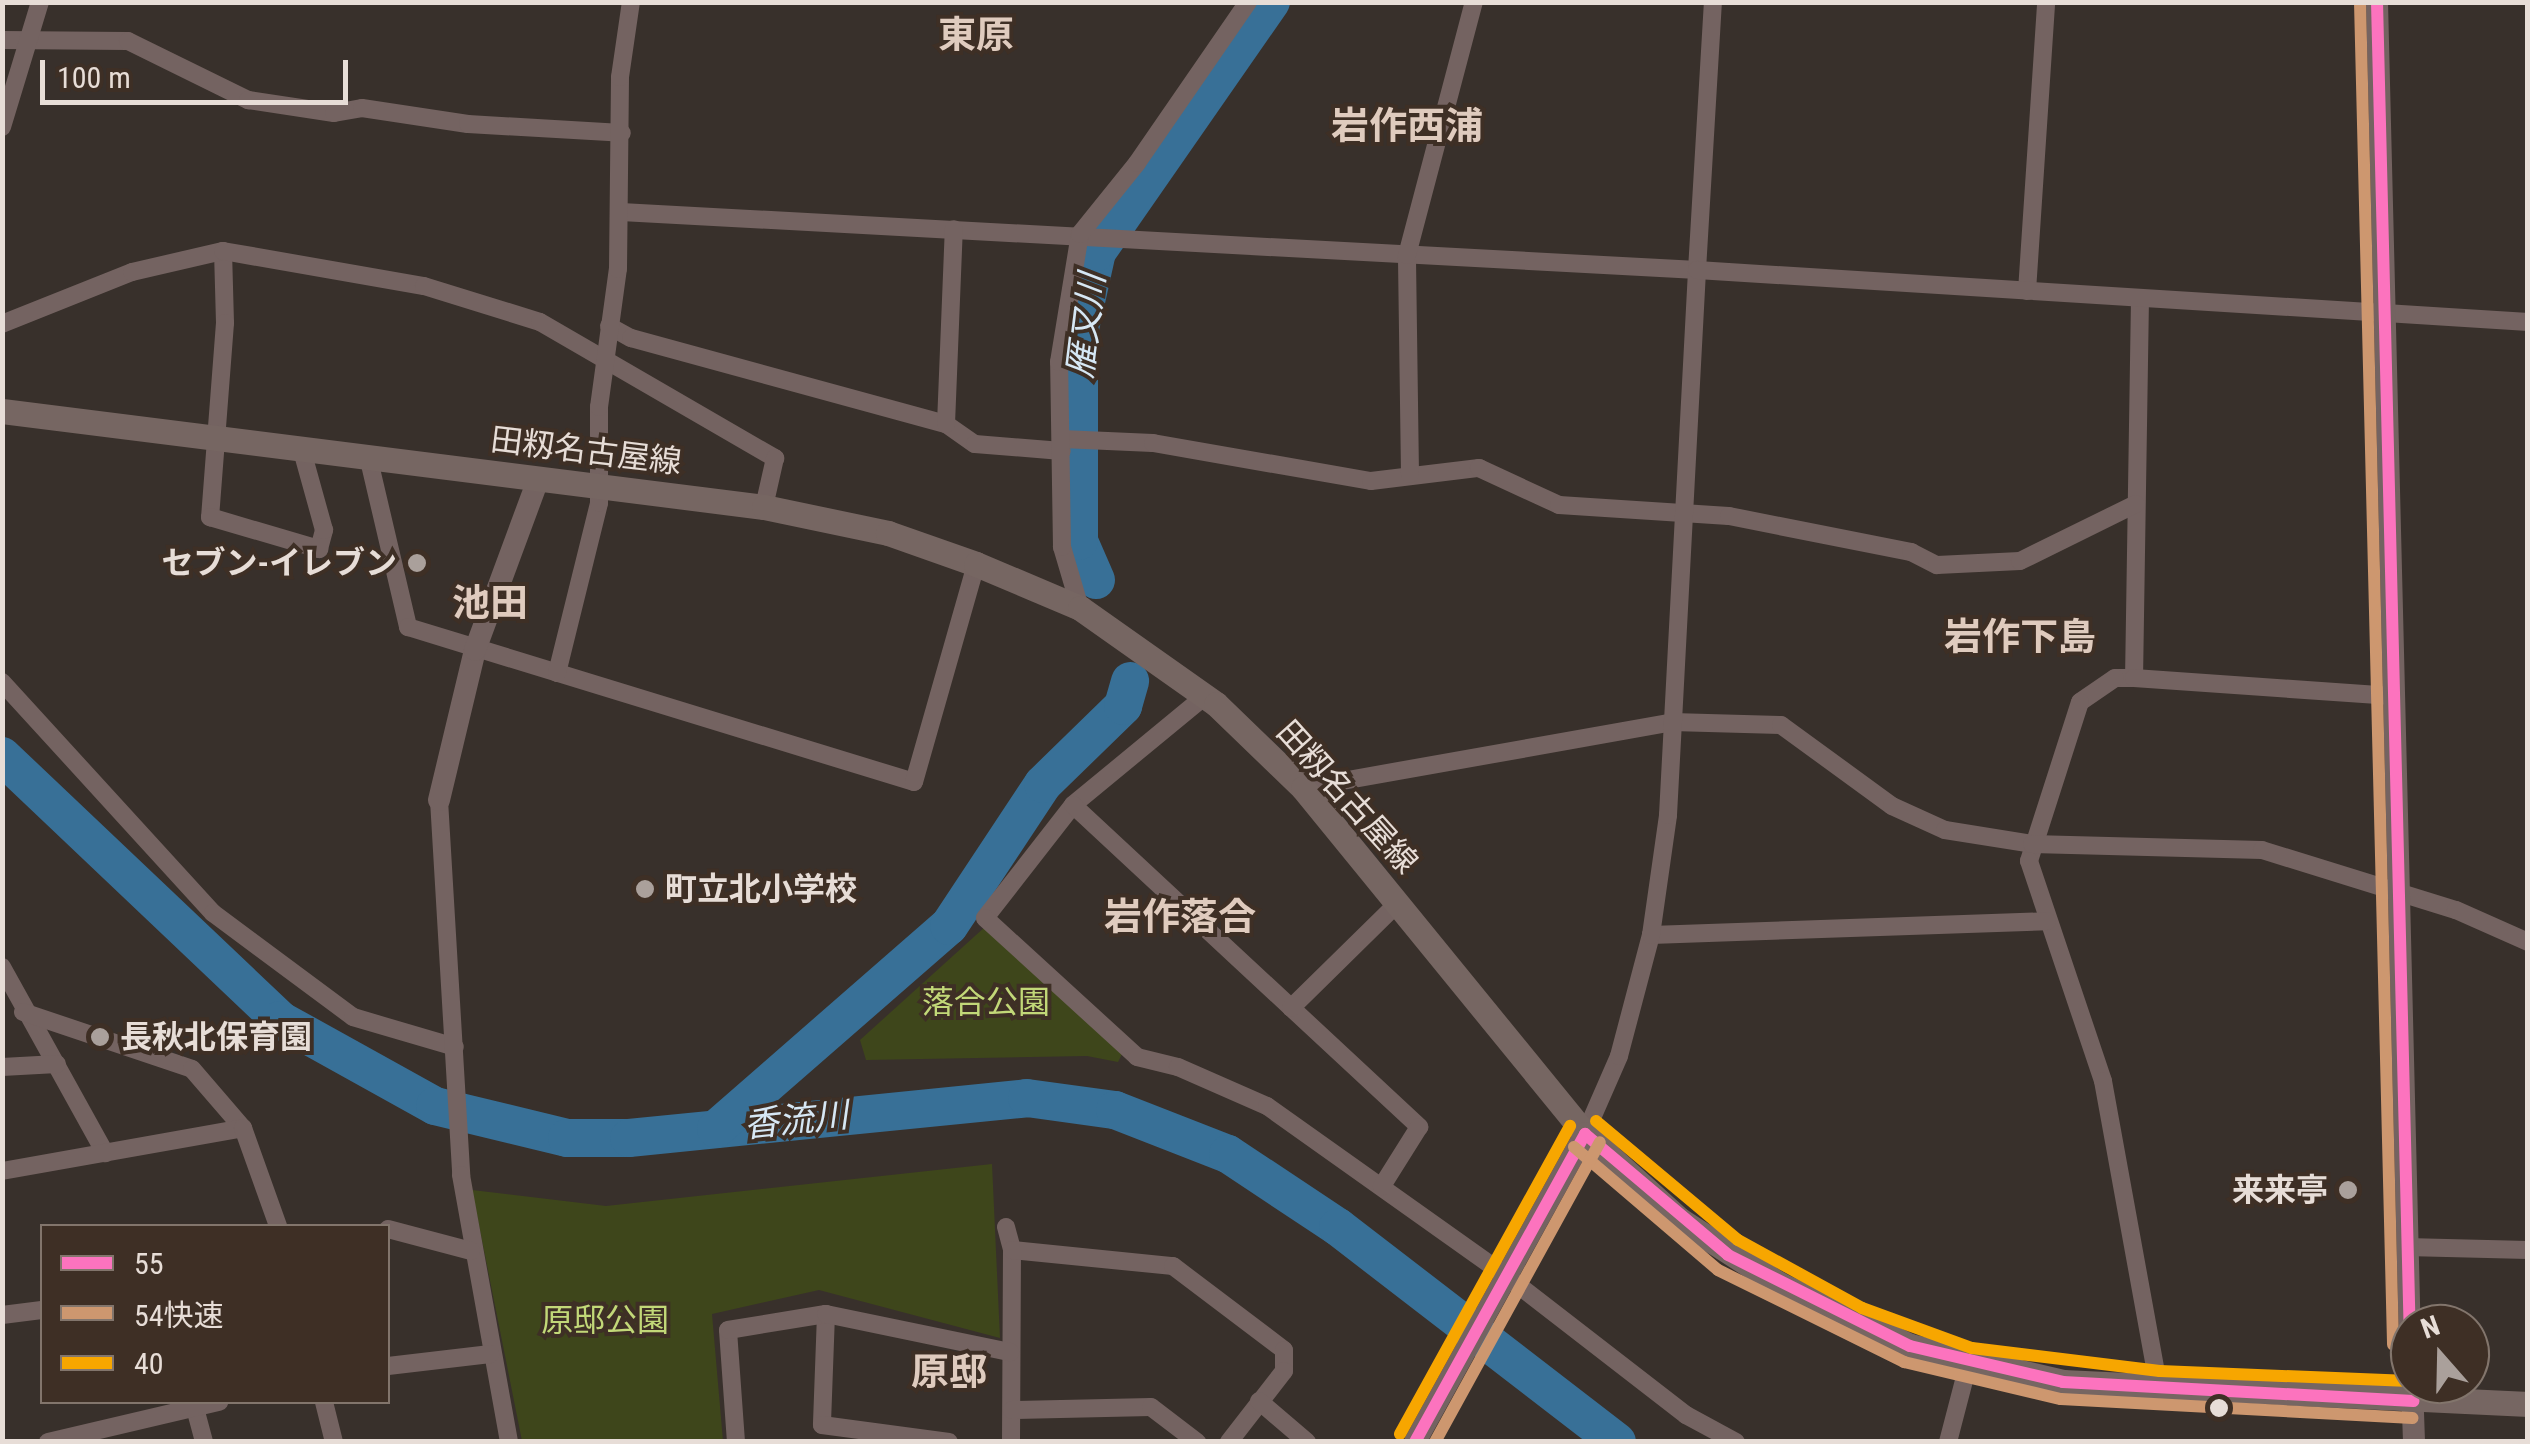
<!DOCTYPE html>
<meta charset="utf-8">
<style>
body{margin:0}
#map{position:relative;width:2530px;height:1444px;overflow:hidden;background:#38302b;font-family:"Roboto Condensed","Noto Sans JP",sans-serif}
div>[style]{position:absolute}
.green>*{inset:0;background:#3e461b}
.river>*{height:38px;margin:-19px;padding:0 19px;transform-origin:19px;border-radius:19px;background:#387097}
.minor>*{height:18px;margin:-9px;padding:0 9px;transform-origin:9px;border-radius:9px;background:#746361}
.tertiary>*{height:22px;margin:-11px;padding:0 11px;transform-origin:11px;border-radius:11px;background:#746361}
.secondary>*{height:25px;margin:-12.5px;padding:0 12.5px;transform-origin:12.5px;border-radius:12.5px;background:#766662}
.bus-1>*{height:12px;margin:-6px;padding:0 6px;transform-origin:6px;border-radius:6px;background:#fc73be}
.bus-2>*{height:12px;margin:-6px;padding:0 6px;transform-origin:6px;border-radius:6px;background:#cd976f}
.bus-3>*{height:12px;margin:-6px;padding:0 6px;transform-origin:6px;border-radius:6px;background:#f7a600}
.dots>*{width:28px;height:28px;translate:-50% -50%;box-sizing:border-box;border:5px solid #3e2f25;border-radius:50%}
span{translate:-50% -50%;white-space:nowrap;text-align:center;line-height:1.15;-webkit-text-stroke:8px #3e2f25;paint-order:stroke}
.street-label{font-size:32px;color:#e7ddd7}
.poi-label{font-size:32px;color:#e7ddd7;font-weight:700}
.right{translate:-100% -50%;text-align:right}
.left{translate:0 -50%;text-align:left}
.park-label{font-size:32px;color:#c2d878}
.water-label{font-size:35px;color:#d6e7f4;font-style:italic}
.quarter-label{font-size:38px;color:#dfcbbe;font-weight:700}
.frame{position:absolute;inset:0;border:5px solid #e7ddd7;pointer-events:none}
.legend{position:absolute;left:40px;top:1224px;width:350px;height:180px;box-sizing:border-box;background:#3e2f25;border:2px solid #82756c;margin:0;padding:12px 18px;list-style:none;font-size:30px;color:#e7ddd7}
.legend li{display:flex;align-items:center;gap:20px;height:50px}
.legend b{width:50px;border:2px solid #82756c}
.north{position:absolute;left:2390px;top:1304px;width:100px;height:100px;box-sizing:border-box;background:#3e2f25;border:2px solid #82756c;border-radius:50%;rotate:340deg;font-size:28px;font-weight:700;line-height:40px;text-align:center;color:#e7ddd7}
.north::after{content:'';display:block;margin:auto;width:35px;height:45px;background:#aaa09b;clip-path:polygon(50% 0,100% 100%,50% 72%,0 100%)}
.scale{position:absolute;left:40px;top:60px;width:308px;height:45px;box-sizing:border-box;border:5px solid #e7ddd7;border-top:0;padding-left:12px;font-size:30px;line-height:35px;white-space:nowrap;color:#e7ddd7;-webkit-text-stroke:8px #3e2f25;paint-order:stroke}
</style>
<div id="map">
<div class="green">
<div style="clip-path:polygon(986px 926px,1122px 1054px,1118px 1062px,1087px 1056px,866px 1060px,860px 1040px)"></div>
<div style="clip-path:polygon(992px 1164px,1000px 1338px,819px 1290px,712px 1314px,723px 1441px,522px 1441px,472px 1190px,606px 1206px)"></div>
</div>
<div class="river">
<div style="left:1096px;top:580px;width:43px;rotate:-113.6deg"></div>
<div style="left:1079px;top:541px;width:208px;rotate:-90deg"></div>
<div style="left:1079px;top:333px;width:83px;rotate:-77.5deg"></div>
<div style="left:1097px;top:252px;width:305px;rotate:-55.2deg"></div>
<div style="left:2px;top:756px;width:383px;rotate:43.5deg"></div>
<div style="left:280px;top:1020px;width:177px;rotate:29deg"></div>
<div style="left:435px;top:1106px;width:136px;rotate:13.6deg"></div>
<div style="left:567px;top:1138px;width:62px"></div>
<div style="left:629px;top:1138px;width:400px;rotate:-5.7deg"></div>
<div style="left:1027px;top:1098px;width:89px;rotate:7.8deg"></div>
<div style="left:1115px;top:1110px;width:121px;rotate:21.3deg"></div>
<div style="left:1228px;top:1154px;width:132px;rotate:33.6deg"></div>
<div style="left:1338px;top:1227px;width:352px;rotate:37.6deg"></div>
<div style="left:716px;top:1129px;width:309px;rotate:-41.1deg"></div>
<div style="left:949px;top:926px;width:170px;rotate:-56.5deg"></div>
<div style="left:1043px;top:784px;width:112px;rotate:-44.3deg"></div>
<div style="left:1123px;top:706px;width:26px;rotate:-74deg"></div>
</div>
<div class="minor">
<div style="left:2px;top:40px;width:126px;rotate:0.5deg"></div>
<div style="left:128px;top:41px;width:134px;rotate:26.2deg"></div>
<div style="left:248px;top:100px;width:87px;rotate:8.6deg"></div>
<div style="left:334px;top:113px;width:28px;rotate:-10deg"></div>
<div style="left:362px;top:108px;width:107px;rotate:8.6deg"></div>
<div style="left:468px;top:124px;width:154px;rotate:3.3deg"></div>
<div style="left:2px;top:127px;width:131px;rotate:-73.1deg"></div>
<div style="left:621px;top:212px;width:1078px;rotate:3.09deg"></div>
<div style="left:1697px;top:270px;width:268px;rotate:-86.6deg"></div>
<div style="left:223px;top:251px;width:72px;rotate:88.4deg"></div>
<div style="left:225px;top:323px;width:195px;rotate:94.4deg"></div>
<div style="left:210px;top:517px;width:114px;rotate:16.4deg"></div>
<div style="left:319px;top:549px;width:20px;rotate:-75deg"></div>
<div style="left:324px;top:530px;width:86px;rotate:-105.5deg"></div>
<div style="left:2027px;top:291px;width:290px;rotate:-86.2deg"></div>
<div style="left:2140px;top:298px;width:380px;rotate:90.9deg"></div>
<div style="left:2134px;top:678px;width:19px;rotate:180deg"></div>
<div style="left:2115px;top:678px;width:42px;rotate:145.6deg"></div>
<div style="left:2080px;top:702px;width:167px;rotate:107.8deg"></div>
<div style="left:2029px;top:861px;width:232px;rotate:71.4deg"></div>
<div style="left:2103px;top:1081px;width:312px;rotate:79.7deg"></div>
<div style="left:2px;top:324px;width:140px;rotate:-21.8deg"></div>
<div style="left:132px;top:272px;width:93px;rotate:-13deg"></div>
<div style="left:223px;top:251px;width:204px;rotate:9.9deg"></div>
<div style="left:424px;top:286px;width:121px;rotate:17.2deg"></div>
<div style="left:540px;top:322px;width:272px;rotate:30.1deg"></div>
<div style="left:775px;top:458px;width:50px;rotate:102.7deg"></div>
<div style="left:609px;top:326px;width:25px;rotate:29deg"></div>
<div style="left:631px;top:338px;width:327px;rotate:15.3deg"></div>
<div style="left:946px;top:424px;width:35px;rotate:35deg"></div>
<div style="left:975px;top:444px;width:87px;rotate:4.6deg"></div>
<div style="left:946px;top:424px;width:195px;rotate:-87.7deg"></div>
<div style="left:1062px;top:439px;width:91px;rotate:2.5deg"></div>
<div style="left:1153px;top:443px;width:221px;rotate:9.9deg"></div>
<div style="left:1371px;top:481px;width:109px;rotate:-6.9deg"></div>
<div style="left:1479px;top:468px;width:88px;rotate:24.8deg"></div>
<div style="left:1559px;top:505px;width:170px;rotate:3.7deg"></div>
<div style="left:1729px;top:516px;width:186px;rotate:11.2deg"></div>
<div style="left:1911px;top:552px;width:29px;rotate:27deg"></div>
<div style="left:1937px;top:565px;width:83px;rotate:-2.8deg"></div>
<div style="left:2020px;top:561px;width:129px;rotate:-26.2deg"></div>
<div style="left:368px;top:456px;width:176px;rotate:76.8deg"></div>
<div style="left:408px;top:627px;width:529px;rotate:17.03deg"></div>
<div style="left:914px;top:782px;width:227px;rotate:-74.1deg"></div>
<div style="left:1410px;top:474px;width:219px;rotate:-90.8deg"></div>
<div style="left:1407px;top:255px;width:262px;rotate:-75.2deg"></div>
<div style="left:1080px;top:608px;width:64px;rotate:-106.4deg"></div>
<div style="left:1062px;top:547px;width:185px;rotate:-90.9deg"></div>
<div style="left:1059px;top:362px;width:130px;rotate:-80.7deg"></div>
<div style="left:1080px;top:234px;width:91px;rotate:-51.2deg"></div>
<div style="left:1137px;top:163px;width:196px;rotate:-55.4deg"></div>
<div style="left:557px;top:673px;width:175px;rotate:-76.1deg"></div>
<div style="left:599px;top:503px;width:96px;rotate:-90deg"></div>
<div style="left:599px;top:407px;width:139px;rotate:-82.2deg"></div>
<div style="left:618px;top:269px;width:192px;rotate:-89.4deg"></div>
<div style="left:620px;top:77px;width:76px;rotate:-81.7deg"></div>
<div style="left:2134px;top:678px;width:259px;rotate:4deg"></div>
<div style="left:2px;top:682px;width:313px;rotate:47.6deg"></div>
<div style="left:213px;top:913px;width:174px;rotate:36.6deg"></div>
<div style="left:353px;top:1017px;width:106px;rotate:16.4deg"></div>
<div style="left:1205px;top:696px;width:171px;rotate:140.5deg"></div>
<div style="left:1073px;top:805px;width:143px;rotate:127.9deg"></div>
<div style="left:985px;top:918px;width:206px;rotate:42.4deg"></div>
<div style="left:1137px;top:1057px;width:42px;rotate:13.7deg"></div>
<div style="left:1178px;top:1067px;width:97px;rotate:23.7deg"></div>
<div style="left:1267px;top:1106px;width:292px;rotate:35.4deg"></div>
<div style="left:1505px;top:1275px;width:229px;rotate:37.7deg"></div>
<div style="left:1686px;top:1415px;width:57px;rotate:28.4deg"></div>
<div style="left:1303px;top:788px;width:375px;rotate:-10.1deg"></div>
<div style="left:1672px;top:722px;width:109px;rotate:1.6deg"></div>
<div style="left:1781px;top:725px;width:137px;rotate:36.1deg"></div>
<div style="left:1892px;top:806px;width:58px;rotate:24.4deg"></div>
<div style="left:1945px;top:830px;width:88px;rotate:9.1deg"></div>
<div style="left:2032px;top:844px;width:230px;rotate:1.5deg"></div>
<div style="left:2262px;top:850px;width:203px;rotate:17.2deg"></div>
<div style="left:2456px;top:910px;width:79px;rotate:24deg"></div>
<div style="left:439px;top:800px;width:376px;rotate:86.6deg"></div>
<div style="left:461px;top:1175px;width:271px;rotate:79.8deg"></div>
<div style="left:1073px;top:805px;width:473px;rotate:42.9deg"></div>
<div style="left:1419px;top:1127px;width:70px;rotate:122.1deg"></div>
<div style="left:1651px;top:935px;width:396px;rotate:-2deg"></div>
<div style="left:2px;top:967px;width:213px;rotate:61deg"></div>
<div style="left:1291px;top:1008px;width:150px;rotate:-44.5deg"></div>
<div style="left:23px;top:1012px;width:178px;rotate:18.6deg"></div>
<div style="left:192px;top:1069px;width:78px;rotate:49.2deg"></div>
<div style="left:2px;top:1067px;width:55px;rotate:-3.1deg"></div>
<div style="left:1585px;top:1134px;width:85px;rotate:-66.4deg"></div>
<div style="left:1619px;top:1056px;width:125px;rotate:-75.2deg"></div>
<div style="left:1651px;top:935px;width:121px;rotate:-81.9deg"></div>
<div style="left:1668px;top:815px;width:546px;rotate:-86.95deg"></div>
<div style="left:1697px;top:270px;width:833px;rotate:3.58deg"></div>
<div style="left:2px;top:1171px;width:245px;rotate:-10.1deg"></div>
<div style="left:243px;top:1128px;width:104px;rotate:70.3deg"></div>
<div style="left:1006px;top:1227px;width:24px;rotate:75deg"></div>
<div style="left:1012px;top:1250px;width:192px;rotate:90.3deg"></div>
<div style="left:388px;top:1229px;width:86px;rotate:14.8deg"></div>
<div style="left:2406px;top:1247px;width:122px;rotate:1.4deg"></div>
<div style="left:1012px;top:1250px;width:162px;rotate:5.7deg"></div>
<div style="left:1173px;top:1266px;width:139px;rotate:37.1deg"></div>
<div style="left:1284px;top:1350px;width:21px;rotate:90deg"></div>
<div style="left:1284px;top:1371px;width:90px;rotate:127.8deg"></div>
<div style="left:826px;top:1314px;width:111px;rotate:92.1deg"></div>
<div style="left:822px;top:1425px;width:128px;rotate:7.6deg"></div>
<div style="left:2px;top:1315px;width:40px;rotate:-7.1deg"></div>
<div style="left:388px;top:1366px;width:103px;rotate:-6.7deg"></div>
<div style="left:1259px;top:1401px;width:63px;rotate:40.5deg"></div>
<div style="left:324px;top:1402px;width:41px;rotate:76deg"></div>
<div style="left:195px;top:1408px;width:35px;rotate:75deg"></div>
<div style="left:1012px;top:1410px;width:139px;rotate:-1.2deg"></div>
<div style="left:1151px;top:1407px;width:58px;rotate:37.3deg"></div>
<div style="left:48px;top:1442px;width:176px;rotate:-13.2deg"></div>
<div style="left:736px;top:1442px;width:112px;rotate:-94.1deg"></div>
<div style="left:728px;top:1330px;width:99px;rotate:-9.3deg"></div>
<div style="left:826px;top:1314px;width:188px;rotate:11.7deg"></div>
<div style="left:1948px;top:1442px;width:80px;rotate:-75.4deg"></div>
</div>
<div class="tertiary">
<div style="left:2377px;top:2px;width:1343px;rotate:88.59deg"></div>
<div style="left:439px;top:800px;width:154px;rotate:-76.5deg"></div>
<div style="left:475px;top:650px;width:181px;rotate:-69.7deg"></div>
<div style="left:2412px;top:1384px;width:58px;rotate:88deg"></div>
<div style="left:1415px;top:1442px;width:352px;rotate:-61.1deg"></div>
</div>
<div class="secondary">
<div style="left:2px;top:411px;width:768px;rotate:7.18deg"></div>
<div style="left:764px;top:507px;width:127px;rotate:11.8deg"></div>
<div style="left:888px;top:533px;width:93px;rotate:19.4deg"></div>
<div style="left:976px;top:564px;width:113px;rotate:22.9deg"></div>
<div style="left:1080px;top:608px;width:166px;rotate:35.2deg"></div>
<div style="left:1216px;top:704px;width:121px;rotate:44deg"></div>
<div style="left:1303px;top:788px;width:446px;rotate:50.8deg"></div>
<div style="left:1585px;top:1134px;width:128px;rotate:42.2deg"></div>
<div style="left:1680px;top:1220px;width:118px;rotate:32.9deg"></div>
<div style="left:1779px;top:1284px;width:145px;rotate:25.3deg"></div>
<div style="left:1910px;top:1346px;width:157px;rotate:13.2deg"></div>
<div style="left:2063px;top:1382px;width:466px;rotate:2.7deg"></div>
</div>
<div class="bus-1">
<div style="left:2377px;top:2px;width:1343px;rotate:88.59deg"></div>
<div style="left:1585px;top:1134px;width:187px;rotate:40.2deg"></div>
<div style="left:1728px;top:1255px;width:203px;rotate:26.6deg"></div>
<div style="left:1910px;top:1346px;width:157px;rotate:13.2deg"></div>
<div style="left:2063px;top:1382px;width:351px;rotate:3.1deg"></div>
<div style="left:1415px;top:1442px;width:352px;rotate:-61.1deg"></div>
</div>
<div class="bus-2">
<div style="left:2360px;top:2px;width:1343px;rotate:88.59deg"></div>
<div style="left:1574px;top:1147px;width:189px;rotate:40.5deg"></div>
<div style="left:1718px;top:1270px;width:208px;rotate:26.3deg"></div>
<div style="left:1904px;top:1362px;width:161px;rotate:13.3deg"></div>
<div style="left:2061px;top:1399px;width:352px;rotate:3.1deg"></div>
<div style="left:1435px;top:1442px;width:342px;rotate:-61.2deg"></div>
</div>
<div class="bus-3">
<div style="left:1596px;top:1121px;width:185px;rotate:40deg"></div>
<div style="left:1738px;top:1240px;width:141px;rotate:28.7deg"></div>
<div style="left:1862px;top:1308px;width:117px;rotate:20deg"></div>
<div style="left:1972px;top:1348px;width:189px;rotate:7deg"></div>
<div style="left:2160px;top:1371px;width:250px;rotate:2.3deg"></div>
<div style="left:1400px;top:1434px;width:352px;rotate:-61.1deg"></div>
</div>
<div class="dots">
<div style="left:417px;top:563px;background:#aaa09b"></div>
<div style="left:645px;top:889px;background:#aaa09b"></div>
<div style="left:100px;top:1037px;background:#aaa09b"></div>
<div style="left:2348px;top:1190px;background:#aaa09b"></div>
<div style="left:2219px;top:1408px;background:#e7ddd7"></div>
</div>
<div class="street-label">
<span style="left:586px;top:451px;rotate:7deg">田籾名古屋線</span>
<span style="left:1347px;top:797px;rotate:48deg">田籾名古屋線</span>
</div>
<div class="poi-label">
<span class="right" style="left:397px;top:563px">セブン-イレブン</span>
<span class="left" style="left:665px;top:889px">町立北小学校</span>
<span class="left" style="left:120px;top:1037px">長秋北保育園</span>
<span class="right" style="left:2328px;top:1190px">来来亭</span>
</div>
<div class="park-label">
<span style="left:986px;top:1002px">落合公園</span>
<span style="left:605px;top:1320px">原邸公園</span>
</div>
<div class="water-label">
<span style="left:1087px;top:326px;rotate:-83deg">雁又川</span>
<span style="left:796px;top:1121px;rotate:-6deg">香流川</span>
</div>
<div class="quarter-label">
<span style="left:976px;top:36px">東原</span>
<span style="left:1407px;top:127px">岩作西浦</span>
<span style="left:490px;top:604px">池田</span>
<span style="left:2020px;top:638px">岩作下島</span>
<span style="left:1180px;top:918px">岩作落合</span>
<span style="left:949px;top:1373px">原邸</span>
</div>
<div class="frame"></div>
<ul class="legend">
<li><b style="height:12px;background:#fc73be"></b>55</li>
<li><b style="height:12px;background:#cd976f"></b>54快速</li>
<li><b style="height:12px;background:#f7a600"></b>40</li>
</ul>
<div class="north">N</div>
<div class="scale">100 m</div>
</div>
